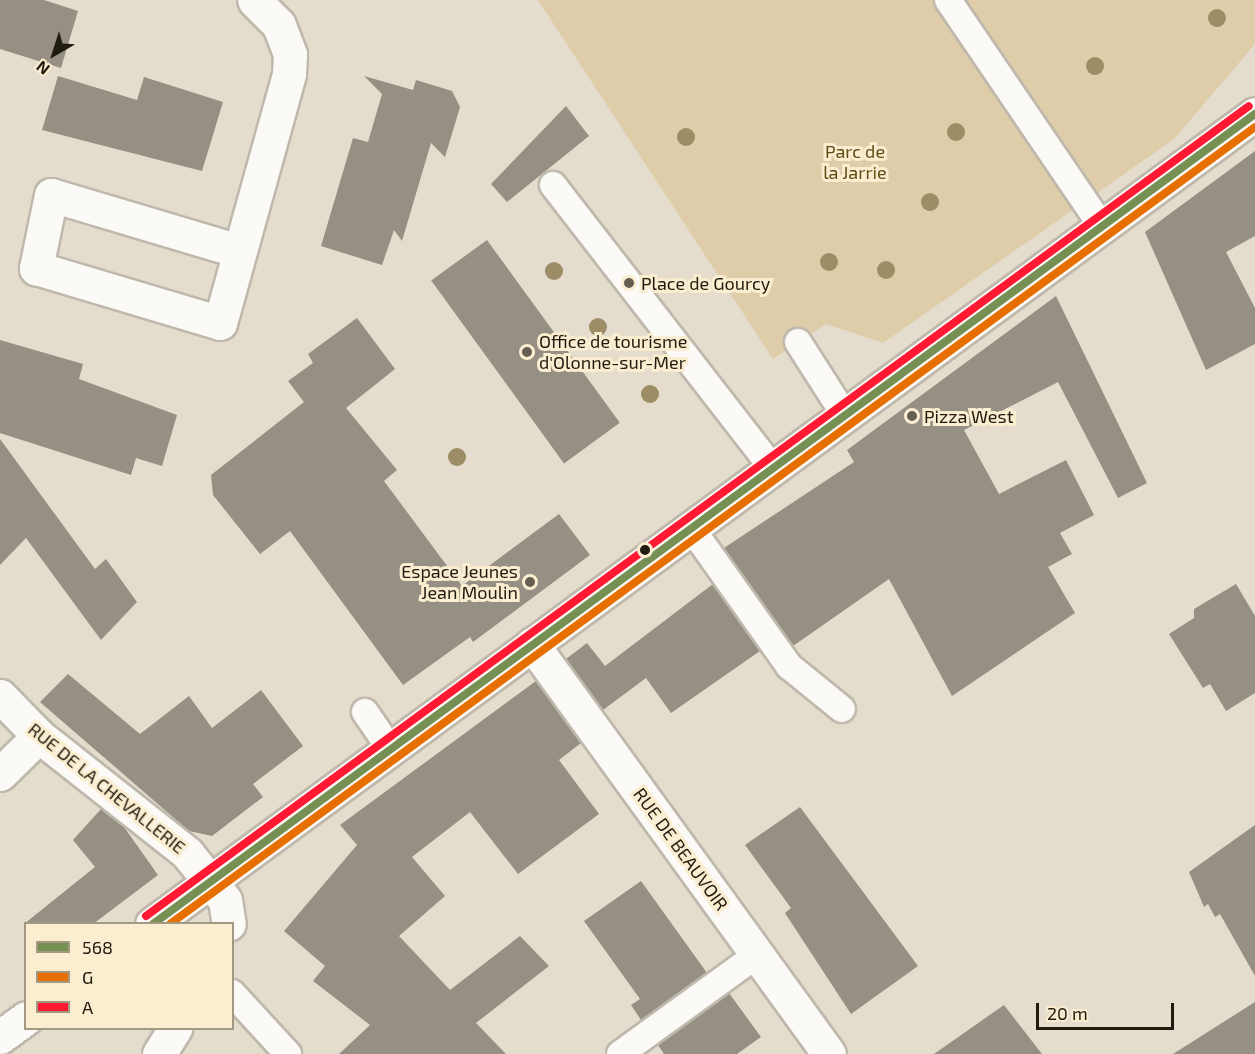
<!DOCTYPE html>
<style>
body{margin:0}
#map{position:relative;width:1255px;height:1054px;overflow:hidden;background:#e4dccc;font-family:"Exo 2",sans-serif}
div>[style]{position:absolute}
.green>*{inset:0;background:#decda8}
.building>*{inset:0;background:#959083;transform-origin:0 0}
.roads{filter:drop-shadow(2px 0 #bfb8ac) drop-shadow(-2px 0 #bfb8ac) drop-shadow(0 2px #bfb8ac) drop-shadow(0 -2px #bfb8ac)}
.lane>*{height:26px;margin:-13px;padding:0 13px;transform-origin:13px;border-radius:13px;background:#fbfaf7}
.street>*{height:33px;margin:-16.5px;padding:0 16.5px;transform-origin:16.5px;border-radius:16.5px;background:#fbfaf7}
.secondary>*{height:33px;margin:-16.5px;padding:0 16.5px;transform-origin:16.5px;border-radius:16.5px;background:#fbfaf7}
.bus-1>*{height:8px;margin:-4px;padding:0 4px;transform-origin:4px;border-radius:4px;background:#768f53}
.bus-2>*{height:8px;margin:-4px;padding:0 4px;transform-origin:4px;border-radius:4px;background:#e76f00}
.bus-3>*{height:8px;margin:-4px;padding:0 4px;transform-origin:4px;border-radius:4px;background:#ff1933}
.trees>*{width:18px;height:18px;margin:-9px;border-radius:50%;background:#9c8d67}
.dots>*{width:16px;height:16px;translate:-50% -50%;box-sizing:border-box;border:3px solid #fbedcf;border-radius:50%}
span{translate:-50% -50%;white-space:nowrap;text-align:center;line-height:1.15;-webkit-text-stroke:6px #fbedcf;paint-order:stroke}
.park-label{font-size:18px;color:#614c15}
.poi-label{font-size:18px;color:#201b10}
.left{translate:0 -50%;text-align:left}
.right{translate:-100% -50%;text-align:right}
.street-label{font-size:18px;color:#201b10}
.legend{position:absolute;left:24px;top:922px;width:210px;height:108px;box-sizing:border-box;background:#fbedcf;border:2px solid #a39983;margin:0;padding:8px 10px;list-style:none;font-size:18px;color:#201b10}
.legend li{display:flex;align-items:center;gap:12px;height:30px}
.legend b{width:30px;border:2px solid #a39983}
.north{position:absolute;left:24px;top:24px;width:60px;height:60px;-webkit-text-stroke:4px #fbedcf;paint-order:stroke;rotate:219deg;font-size:16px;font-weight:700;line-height:24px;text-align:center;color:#201b10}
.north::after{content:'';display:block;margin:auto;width:21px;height:27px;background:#201b10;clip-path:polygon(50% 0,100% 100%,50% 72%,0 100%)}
.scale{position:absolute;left:1036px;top:1003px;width:138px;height:27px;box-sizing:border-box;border:3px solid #201b10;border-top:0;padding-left:8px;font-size:18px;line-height:21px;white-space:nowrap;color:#201b10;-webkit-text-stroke:4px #fbedcf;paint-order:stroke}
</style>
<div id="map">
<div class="green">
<div style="clip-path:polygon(538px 0,1255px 0,1255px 44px,1174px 139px,883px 343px,826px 324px,773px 359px)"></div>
</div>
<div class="building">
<div style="clip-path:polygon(0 0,44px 0,78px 11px,61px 68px,0 49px)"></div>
<div style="clip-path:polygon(58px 76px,137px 100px,144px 77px,223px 102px,202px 171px,42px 130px)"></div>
<div style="clip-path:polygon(364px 76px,413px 90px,416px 80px,452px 91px,460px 107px,445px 157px,431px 143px,402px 241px,394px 230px,382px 265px,321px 246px,353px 138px,368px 142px,382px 94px)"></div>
<div style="clip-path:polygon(566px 106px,589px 136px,507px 202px,491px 184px)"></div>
<div style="clip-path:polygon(1255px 151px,1255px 236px,1226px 252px,1255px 308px,1255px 344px,1206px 370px,1145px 232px)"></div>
<div style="left:487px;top:240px;width:226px;height:69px;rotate:54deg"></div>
<div style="clip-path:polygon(1056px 296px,1147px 483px,1118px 498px,1058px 382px,964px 430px,999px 494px,1066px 460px,1094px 515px,1060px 533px,1072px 554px,1048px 567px,1075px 613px,952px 696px,889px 579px,793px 646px,724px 548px,854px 462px,847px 450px)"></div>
<div style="clip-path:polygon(357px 318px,395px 369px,346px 408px,397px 470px,384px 481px,462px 586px,559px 514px,590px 555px,473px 642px,470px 637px,403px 685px,290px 531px,260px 554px,213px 495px,211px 475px,304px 402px,288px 381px,313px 363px,308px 354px)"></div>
<div style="clip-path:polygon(0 340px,83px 364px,79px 379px,177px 415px,162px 466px,136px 458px,131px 475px,0 433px)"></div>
<div style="clip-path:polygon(0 439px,95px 569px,106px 559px,137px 602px,101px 640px,26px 538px,0 565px)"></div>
<div style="clip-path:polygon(713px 584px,760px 651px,671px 713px,646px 678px,603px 710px,566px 659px,587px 643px,605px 666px)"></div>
<div style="clip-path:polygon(1236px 584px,1255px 616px,1255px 693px,1226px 711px,1210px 684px,1203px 688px,1169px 634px,1194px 618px,1194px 609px)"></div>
<div style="clip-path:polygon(68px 674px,140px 734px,189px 696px,212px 728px,261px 690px,303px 746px,253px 784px,263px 797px,212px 836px,189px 831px,40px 702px)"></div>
<div style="clip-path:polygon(536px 681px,581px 743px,559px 760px,599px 814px,518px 874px,470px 812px,412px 857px,445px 896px,399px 936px,450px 990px,520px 936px,549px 966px,476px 1023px,506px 1054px,339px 1054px,370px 1025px,313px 981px,325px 966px,284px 931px,357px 845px,340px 825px)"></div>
<div style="clip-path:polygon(800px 807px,918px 966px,851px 1014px,785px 913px,791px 908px,745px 845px)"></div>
<div style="clip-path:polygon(101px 809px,124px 827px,158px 875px,93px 924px,24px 924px,95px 867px,73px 840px)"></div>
<div style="clip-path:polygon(1255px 825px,1255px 976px,1220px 914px,1215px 917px,1208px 904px,1204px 907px,1189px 872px)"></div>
<div style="clip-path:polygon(641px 881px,707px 973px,641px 1020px,631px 1005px,640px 999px,584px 921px)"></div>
<div style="clip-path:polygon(729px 993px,761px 1037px,737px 1054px,664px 1054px,658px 1045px)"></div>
<div style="clip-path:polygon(1255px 1002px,1255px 1054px,1173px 1054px)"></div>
<div style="clip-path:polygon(1004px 1005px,1042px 1054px,934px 1054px)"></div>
</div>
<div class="roads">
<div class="lane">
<div style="left:948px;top:0;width:274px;rotate:55.8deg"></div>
<div style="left:553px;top:185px;width:359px;rotate:52.2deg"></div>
<div style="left:798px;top:342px;width:89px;rotate:57.4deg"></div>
<div style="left:692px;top:529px;width:168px;rotate:54.7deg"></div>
<div style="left:789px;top:666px;width:68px;rotate:39.1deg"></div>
<div style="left:365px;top:712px;width:46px;rotate:55.6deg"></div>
<div style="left:232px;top:993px;width:83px;rotate:47.4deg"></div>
<div style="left:620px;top:1054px;width:170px;rotate:-35.9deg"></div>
</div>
<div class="street">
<div style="left:239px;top:251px;width:196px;rotate:-163.4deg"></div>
<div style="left:51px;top:195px;width:75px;rotate:101.6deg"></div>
<div style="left:36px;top:268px;width:192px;rotate:16.6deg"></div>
<div style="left:220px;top:323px;width:258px;rotate:-74.5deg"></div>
<div style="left:289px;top:74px;width:20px;rotate:-87deg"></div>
<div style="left:290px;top:54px;width:31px;rotate:-111deg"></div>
<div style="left:279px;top:25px;width:35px;rotate:-135deg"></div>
<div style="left:532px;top:644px;width:506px;rotate:54.08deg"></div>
<div style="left:0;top:696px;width:56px;rotate:45.7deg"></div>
<div style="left:39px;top:736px;width:189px;rotate:38.3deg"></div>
<div style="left:187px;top:853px;width:60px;rotate:51deg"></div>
<div style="left:225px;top:900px;width:24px;rotate:81deg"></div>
<div style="left:0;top:774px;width:54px;rotate:-44.3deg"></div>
<div style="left:159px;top:1054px;width:31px;rotate:-58deg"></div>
</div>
<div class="secondary">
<div style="left:152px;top:924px;width:1368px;rotate:-36.29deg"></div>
<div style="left:0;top:1037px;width:32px;rotate:-36deg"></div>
</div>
</div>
<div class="bus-1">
<div style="left:153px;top:924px;width:1368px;rotate:-36.32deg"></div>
</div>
<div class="bus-2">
<div style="left:170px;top:924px;width:1346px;rotate:-36.3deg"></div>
</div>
<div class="bus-3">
<div style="left:146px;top:916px;width:1368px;rotate:-36.29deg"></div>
</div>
<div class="trees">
<div style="left:1217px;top:18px"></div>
<div style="left:1095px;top:66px"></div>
<div style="left:956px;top:132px"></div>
<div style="left:686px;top:137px"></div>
<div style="left:930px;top:202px"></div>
<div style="left:829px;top:262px"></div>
<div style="left:886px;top:270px"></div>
<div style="left:554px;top:271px"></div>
<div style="left:598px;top:327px"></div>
<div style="left:650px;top:394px"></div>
<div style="left:457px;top:457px"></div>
</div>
<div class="dots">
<div style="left:629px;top:283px;background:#655f52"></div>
<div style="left:527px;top:352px;background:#655f52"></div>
<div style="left:912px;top:416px;background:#655f52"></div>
<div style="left:645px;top:550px;background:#201b10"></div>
<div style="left:530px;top:582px;background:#655f52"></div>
</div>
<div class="park-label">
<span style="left:855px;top:162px">Parc de<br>la Jarrie</span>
</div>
<div class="poi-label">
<span class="left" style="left:641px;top:283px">Place de Gourcy</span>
<span class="left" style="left:539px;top:352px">Office de tourisme<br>d'Olonne-sur-Mer</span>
<span class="left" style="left:924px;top:416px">Pizza West</span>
<span class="right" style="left:518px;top:582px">Espace Jeunes<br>Jean Moulin</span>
</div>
<div class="street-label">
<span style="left:107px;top:788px;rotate:39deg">RUE DE LA CHEVALLERIE</span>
<span style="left:681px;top:849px;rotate:54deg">RUE DE BEAUVOIR</span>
</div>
<ul class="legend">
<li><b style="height:8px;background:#768f53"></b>568</li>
<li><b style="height:8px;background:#e76f00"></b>G</li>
<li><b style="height:8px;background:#ff1933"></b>A</li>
</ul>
<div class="north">N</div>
<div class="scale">20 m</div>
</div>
